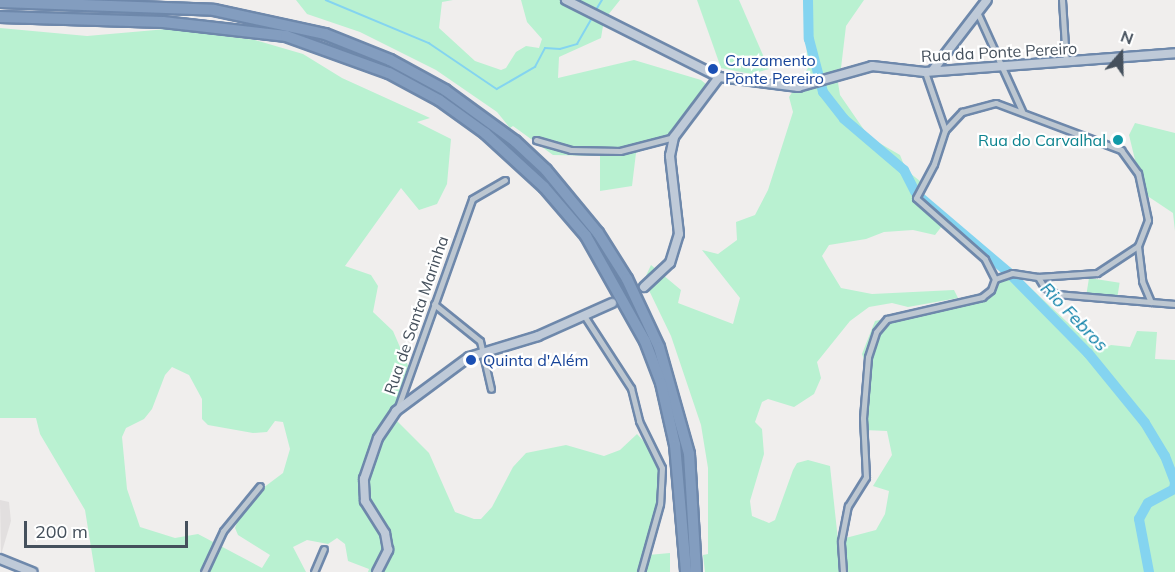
<!DOCTYPE html>
<meta charset="utf-8">
<style>
body{margin:0}
#map{position:relative;width:1175px;height:572px;overflow:hidden;background:#f0eeed;font-family:Mulish,sans-serif}
div>[style]{position:absolute}
.education>*{inset:0;background:#e2dfdf}
.green>*{inset:0;background:#b9f1d1;transform-origin:0 0}
.stream>*{height:1.5px;margin:-0.75px;padding:0 0.75px;transform-origin:0.75px;border-radius:0.75px;background:#84d4f0}
.river>*{height:10px;margin:-5px;padding:0 5px;transform-origin:5px;border-radius:5px;background:#84d4f0}
.roads{filter:drop-shadow(2px 0 #6e88ab) drop-shadow(-2px 0 #6e88ab) drop-shadow(0 2px #6e88ab) drop-shadow(0 -2px #6e88ab)}
.street>*{height:5px;margin:-2.5px;padding:0 2.5px;transform-origin:2.5px;border-radius:2.5px;background:#bdc7d1}
.secondary>*{height:8px;margin:-4px;padding:0 4px;transform-origin:4px;border-radius:4px;background:#bfcad8}
.highway>*{height:10px;margin:-5px;padding:0 5px;transform-origin:5px;border-radius:5px;background:#839dbf}
.dots>*{width:16px;height:16px;translate:-50% -50%;box-sizing:border-box;border:3px solid #fff;border-radius:50%}
span{translate:-50% -50%;white-space:nowrap;text-align:center;line-height:1.15;-webkit-text-stroke:4.5px #fff;paint-order:stroke}
.street-label{font-size:16px;color:#45505c}
.transit-label{font-size:16px;color:#164399}
.left{translate:0 -50%;text-align:left}
.culture-label{font-size:16px;color:#0d838f}
.right{translate:-100% -50%;text-align:right}
.water-label{font-size:18px;color:#077da6;font-style:italic}
.north{position:absolute;left:1091px;top:24px;width:60px;height:60px;-webkit-text-stroke:4px #fff;paint-order:stroke;rotate:20deg;font-size:16px;font-weight:700;line-height:24px;text-align:center;color:#45505c}
.north::after{content:'';display:block;margin:auto;width:21px;height:27px;background:#45505c;clip-path:polygon(50% 0,100% 100%,50% 72%,0 100%)}
.scale{position:absolute;left:24px;top:521px;width:164px;height:27px;box-sizing:border-box;border:3px solid #45505c;border-top:0;padding-left:8px;font-size:18px;line-height:21px;white-space:nowrap;color:#45505c;-webkit-text-stroke:4px #fff;paint-order:stroke}
</style>
<div id="map">
<div class="education">
<div style="clip-path:polygon(0 500px,9px 502px,11px 521px,1px 555px)"></div>
</div>
<div class="green">
<div style="clip-path:polygon(296px 0,453px 0,442px 2px,439px 28px,475px 61px,501px 70px,506px 68px,516px 52px,526px 46px,539px 48px,542px 39px,527px 22px,521px 0,620px 0,604px 20px,601px 38px,559px 57px,558px 78px,634px 60px,701px 80px,712px 89px,672px 139px,636px 153px,632px 186px,600px 191px,600px 156px,553px 155px,513px 126px,510px 128px,497px 112px,436px 70px,360px 32px,307px 14px)"></div>
<div style="clip-path:polygon(697px 0,739px 0,769px 69px,751px 74px,721px 68px)"></div>
<div style="clip-path:polygon(803px 0,864px 0,846px 26px,841px 68px,836px 70px,840px 95px,869px 137px,900px 155px,906px 170px,920px 181px,912px 199px,942px 226px,935px 235px,913px 230px,884px 232px,866px 239px,829px 245px,822px 256px,827px 265px,841px 288px,872px 294px,954px 290px,958px 298px,908px 307px,892px 303px,869px 307px,850px 321px,817px 362px,821px 378px,814px 394px,794px 407px,768px 399px,762px 402px,755px 422px,762px 429px,764px 454px,750px 501px,752px 516px,769px 523px,775px 520px,793px 470px,797px 463px,808px 460px,830px 466px,838px 540px,876px 530px,885px 514px,889px 491px,873px 486px,892px 455px,887px 431px,864px 430px,869px 396px,868px 370px,862px 354px,875px 321px,977px 297px,999px 282px,1019px 277px,1098px 351px,1111px 345px,1130px 347px,1137px 331px,1157px 332px,1155px 359px,1175px 360px,1175px 572px,705px 572px,703px 555px,708px 554px,708px 468px,701px 425px,671px 336px,644px 280px,651px 265px,681px 290px,678px 303px,733px 324px,740px 298px,702px 250px,718px 254px,737px 240px,736px 222px,755px 215px,768px 190px,793px 112px,789px 97px,808px 68px)"></div>
<div style="clip-path:polygon(evenodd,0 28px,87px 36px,167px 29px,255px 40px,303px 54px,342px 78px,430px 118px,417px 122px,451px 139px,447px 184px,437px 204px,419px 210px,401px 188px,345px 266px,371px 275px,378px 286px,373px 312px,393px 331px,409px 368px,392px 416px,429px 453px,455px 512px,474px 519px,481px 519px,492px 507px,513px 467px,526px 453px,566px 445px,604px 456px,620px 450px,637px 434px,657px 456px,663px 481px,648px 555px,670px 553px,670px 572px,368px 572px,369px 569px,348px 561px,345px 544px,337px 538px,328px 544px,307px 540px,293px 547px,306px 572px,95px 572px,85px 510px,40px 434px,36px 418px,0 418px,0 28px,172px 367px,189px 375px,202px 399px,202px 419px,208px 425px,253px 433px,267px 432px,275px 421px,283px 422px,290px 449px,283px 473px,263px 488px,240px 515px,235px 528px,238px 535px,270px 555px,262px 568px,198px 534px,175px 538px,140px 527px,127px 489px,122px 437px,126px 428px,144px 419px,152px 409px,165px 375px,172px 367px)"></div>
<div style="clip-path:polygon(1135px 123px,1175px 133px,1175px 231px,1173px 213px,1143px 193px,1129px 135px)"></div>
<div style="left:1089px;top:278px;width:31px;height:15px;rotate:9deg"></div>
</div>
<div class="stream">
<div style="left:326px;top:0;width:112px;rotate:22.7deg"></div>
<div style="left:429px;top:43px;width:82px;rotate:34.1deg"></div>
<div style="left:497px;top:89px;width:44px;rotate:-30.1deg"></div>
<div style="left:535px;top:67px;width:21px;rotate:-62deg"></div>
<div style="left:545px;top:48px;width:15px;rotate:4deg"></div>
<div style="left:560px;top:49px;width:18px;rotate:-16deg"></div>
<div style="left:577px;top:44px;width:30px;rotate:-60deg"></div>
<div style="left:596px;top:10px;width:12px;rotate:-59deg"></div>
<div style="left:1174px;top:489px;width:1px;rotate:45deg"></div>
</div>
<div class="river">
<div style="left:808px;top:0;width:39px;rotate:89deg"></div>
<div style="left:809px;top:39px;width:55px;rotate:75.2deg"></div>
<div style="left:823px;top:92px;width:34px;rotate:52deg"></div>
<div style="left:844px;top:119px;width:79px;rotate:40.4deg"></div>
<div style="left:904px;top:170px;width:25px;rotate:63deg"></div>
<div style="left:921px;top:198px;width:114px;rotate:40.4deg"></div>
<div style="left:1008px;top:272px;width:114px;rotate:45.4deg"></div>
<div style="left:1088px;top:353px;width:90px;rotate:50.8deg"></div>
<div style="left:1145px;top:423px;width:39px;rotate:59deg"></div>
<div style="left:1165px;top:456px;width:28px;rotate:69deg"></div>
<div style="left:1149px;top:572px;width:54px;rotate:-100.7deg"></div>
<div style="left:1139px;top:519px;width:18px;rotate:-61deg"></div>
<div style="left:1148px;top:503px;width:30px;rotate:-28deg"></div>
<div style="left:1174px;top:489px;width:6px;rotate:-81deg"></div>
</div>
<div class="roads">
<div class="street">
<div style="left:1062px;top:0;width:62px;rotate:86.3deg"></div>
<div style="left:978px;top:14px;width:107px;rotate:65.6deg"></div>
<div style="left:945px;top:130px;width:25px;rotate:-47deg"></div>
<div style="left:962px;top:112px;width:35px;rotate:-15deg"></div>
<div style="left:996px;top:103px;width:134px;rotate:20.6deg"></div>
<div style="left:1121px;top:150px;width:29px;rotate:54deg"></div>
<div style="left:1138px;top:173px;width:48px;rotate:78deg"></div>
<div style="left:1148px;top:220px;width:28px;rotate:111deg"></div>
<div style="left:1138px;top:246px;width:35px;rotate:83deg"></div>
<div style="left:1142px;top:281px;width:23px;rotate:67deg"></div>
<div style="left:1151px;top:302px;width:24px;rotate:5deg"></div>
<div style="left:536px;top:140px;width:36px;rotate:16deg"></div>
<div style="left:571px;top:150px;width:49px;rotate:1.2deg"></div>
<div style="left:620px;top:151px;width:56px;rotate:-14.5deg"></div>
<div style="left:1038px;top:277px;width:12px;rotate:59deg"></div>
<div style="left:1044px;top:287px;width:14px;rotate:30deg"></div>
<div style="left:1056px;top:294px;width:95px;rotate:4.8deg"></div>
<div style="left:995px;top:279px;width:18px;rotate:-19deg"></div>
<div style="left:1012px;top:273px;width:26px;rotate:9deg"></div>
<div style="left:1038px;top:277px;width:59px;rotate:-3.9deg"></div>
<div style="left:1097px;top:273px;width:49px;rotate:-33.4deg"></div>
<div style="left:434px;top:304px;width:59px;rotate:38.8deg"></div>
<div style="left:480px;top:341px;width:49px;rotate:77.1deg"></div>
<div style="left:585px;top:317px;width:85px;rotate:57.1deg"></div>
<div style="left:631px;top:388px;width:34px;rotate:76deg"></div>
<div style="left:639px;top:421px;width:52px;rotate:63.9deg"></div>
<div style="left:662px;top:468px;width:36px;rotate:93deg"></div>
<div style="left:660px;top:504px;width:71px;rotate:105.6deg"></div>
<div style="left:397px;top:410px;width:224px;rotate:-70.4deg"></div>
<div style="left:472px;top:199px;width:38px;rotate:-30deg"></div>
<div style="left:204px;top:572px;width:45px;rotate:-65.1deg"></div>
<div style="left:223px;top:531px;width:58px;rotate:-50.6deg"></div>
<div style="left:314px;top:572px;width:25px;rotate:-67deg"></div>
<div style="left:843px;top:572px;width:31px;rotate:-94deg"></div>
<div style="left:841px;top:541px;width:36px;rotate:-79deg"></div>
<div style="left:848px;top:506px;width:34px;rotate:-58deg"></div>
<div style="left:866px;top:477px;width:59px;rotate:-92.9deg"></div>
<div style="left:863px;top:418px;width:61px;rotate:-85.3deg"></div>
<div style="left:868px;top:357px;width:26px;rotate:-72deg"></div>
<div style="left:876px;top:332px;width:17px;rotate:-50deg"></div>
<div style="left:887px;top:319px;width:98px;rotate:-13deg"></div>
<div style="left:982px;top:297px;width:11px;rotate:-38deg"></div>
<div style="left:991px;top:290px;width:12px;rotate:-70deg"></div>
<div style="left:995px;top:279px;width:22px;rotate:-117deg"></div>
<div style="left:985px;top:259px;width:92px;rotate:-138.5deg"></div>
<div style="left:916px;top:198px;width:38px;rotate:-62deg"></div>
<div style="left:934px;top:164px;width:36px;rotate:-72deg"></div>
<div style="left:945px;top:130px;width:61px;rotate:-109deg"></div>
</div>
<div class="secondary">
<div style="left:566px;top:0;width:171px;rotate:26.7deg"></div>
<div style="left:719px;top:77px;width:80px;rotate:7.2deg"></div>
<div style="left:798px;top:87px;width:77px;rotate:-15.8deg"></div>
<div style="left:872px;top:66px;width:53px;rotate:6.5deg"></div>
<div style="left:925px;top:72px;width:251px;rotate:-4.3deg"></div>
<div style="left:933px;top:70px;width:88px;rotate:-52.4deg"></div>
<div style="left:644px;top:287px;width:35px;rotate:-43deg"></div>
<div style="left:670px;top:263px;width:30px;rotate:-73deg"></div>
<div style="left:679px;top:234px;width:79px;rotate:-96.6deg"></div>
<div style="left:670px;top:156px;width:19px;rotate:-78deg"></div>
<div style="left:674px;top:137px;width:75px;rotate:-53.1deg"></div>
<div style="left:0;top:559px;width:35px;rotate:22deg"></div>
<div style="left:377px;top:572px;width:25px;rotate:-63deg"></div>
<div style="left:388px;top:550px;width:17px;rotate:-100deg"></div>
<div style="left:385px;top:533px;width:38px;rotate:-122deg"></div>
<div style="left:365px;top:501px;width:22px;rotate:-93deg"></div>
<div style="left:364px;top:479px;width:43px;rotate:-71.1deg"></div>
<div style="left:378px;top:438px;width:32px;rotate:-56deg"></div>
<div style="left:396px;top:411px;width:91px;rotate:-36.5deg"></div>
<div style="left:469px;top:357px;width:72px;rotate:-16.9deg"></div>
<div style="left:538px;top:336px;width:81px;rotate:-24deg"></div>
</div>
<div class="highway">
<div style="left:0;top:2px;width:214px;rotate:2.1deg"></div>
<div style="left:214px;top:10px;width:114px;rotate:12.2deg"></div>
<div style="left:325px;top:34px;width:70px;rotate:21.8deg"></div>
<div style="left:390px;top:60px;width:63px;rotate:28.6deg"></div>
<div style="left:445px;top:90px;width:87px;rotate:36.1deg"></div>
<div style="left:515px;top:141px;width:42px;rotate:43.1deg"></div>
<div style="left:546px;top:170px;width:82px;rotate:50.5deg"></div>
<div style="left:598px;top:233px;width:54px;rotate:57.8deg"></div>
<div style="left:627px;top:279px;width:75px;rotate:64.8deg"></div>
<div style="left:659px;top:347px;width:111px;rotate:74.3deg"></div>
<div style="left:689px;top:454px;width:118px;rotate:86.6deg"></div>
<div style="left:0;top:17px;width:163px;rotate:1.8deg"></div>
<div style="left:163px;top:22px;width:124px;rotate:6.5deg"></div>
<div style="left:286px;top:36px;width:109px;rotate:19.8deg"></div>
<div style="left:389px;top:73px;width:57px;rotate:28.4deg"></div>
<div style="left:439px;top:100px;width:57px;rotate:35.7deg"></div>
<div style="left:485px;top:133px;width:80px;rotate:42.5deg"></div>
<div style="left:544px;top:187px;width:65px;rotate:49.4deg"></div>
<div style="left:586px;top:236px;width:120px;rotate:60.7deg"></div>
<div style="left:645px;top:341px;width:45px;rotate:69.1deg"></div>
<div style="left:661px;top:383px;width:64px;rotate:77.3deg"></div>
<div style="left:675px;top:445px;width:127px;rotate:85deg"></div>
</div>
</div>
<div class="dots">
<div style="left:713px;top:69px;background:#1a4fb4"></div>
<div style="left:1118px;top:140px;background:#0f9aa8"></div>
<div style="left:471px;top:360px;background:#1a4fb4"></div>
</div>
<div class="street-label">
<span style="left:999px;top:52px;rotate:-3deg">Rua da Ponte Pereiro</span>
<span style="left:416px;top:315px;rotate:-71deg">Rua de Santa Marinha</span>
</div>
<div class="transit-label">
<span class="left" style="left:725px;top:69px">Cruzamento<br>Ponte Pereiro</span>
<span class="left" style="left:483px;top:360px">Quinta d'Além</span>
</div>
<div class="culture-label">
<span class="right" style="left:1106px;top:140px">Rua do Carvalhal</span>
</div>
<div class="water-label">
<span style="left:1074px;top:317px;rotate:46deg">Rio Febros</span>
</div>
<div class="north">N</div>
<div class="scale">200 m</div>
</div>
